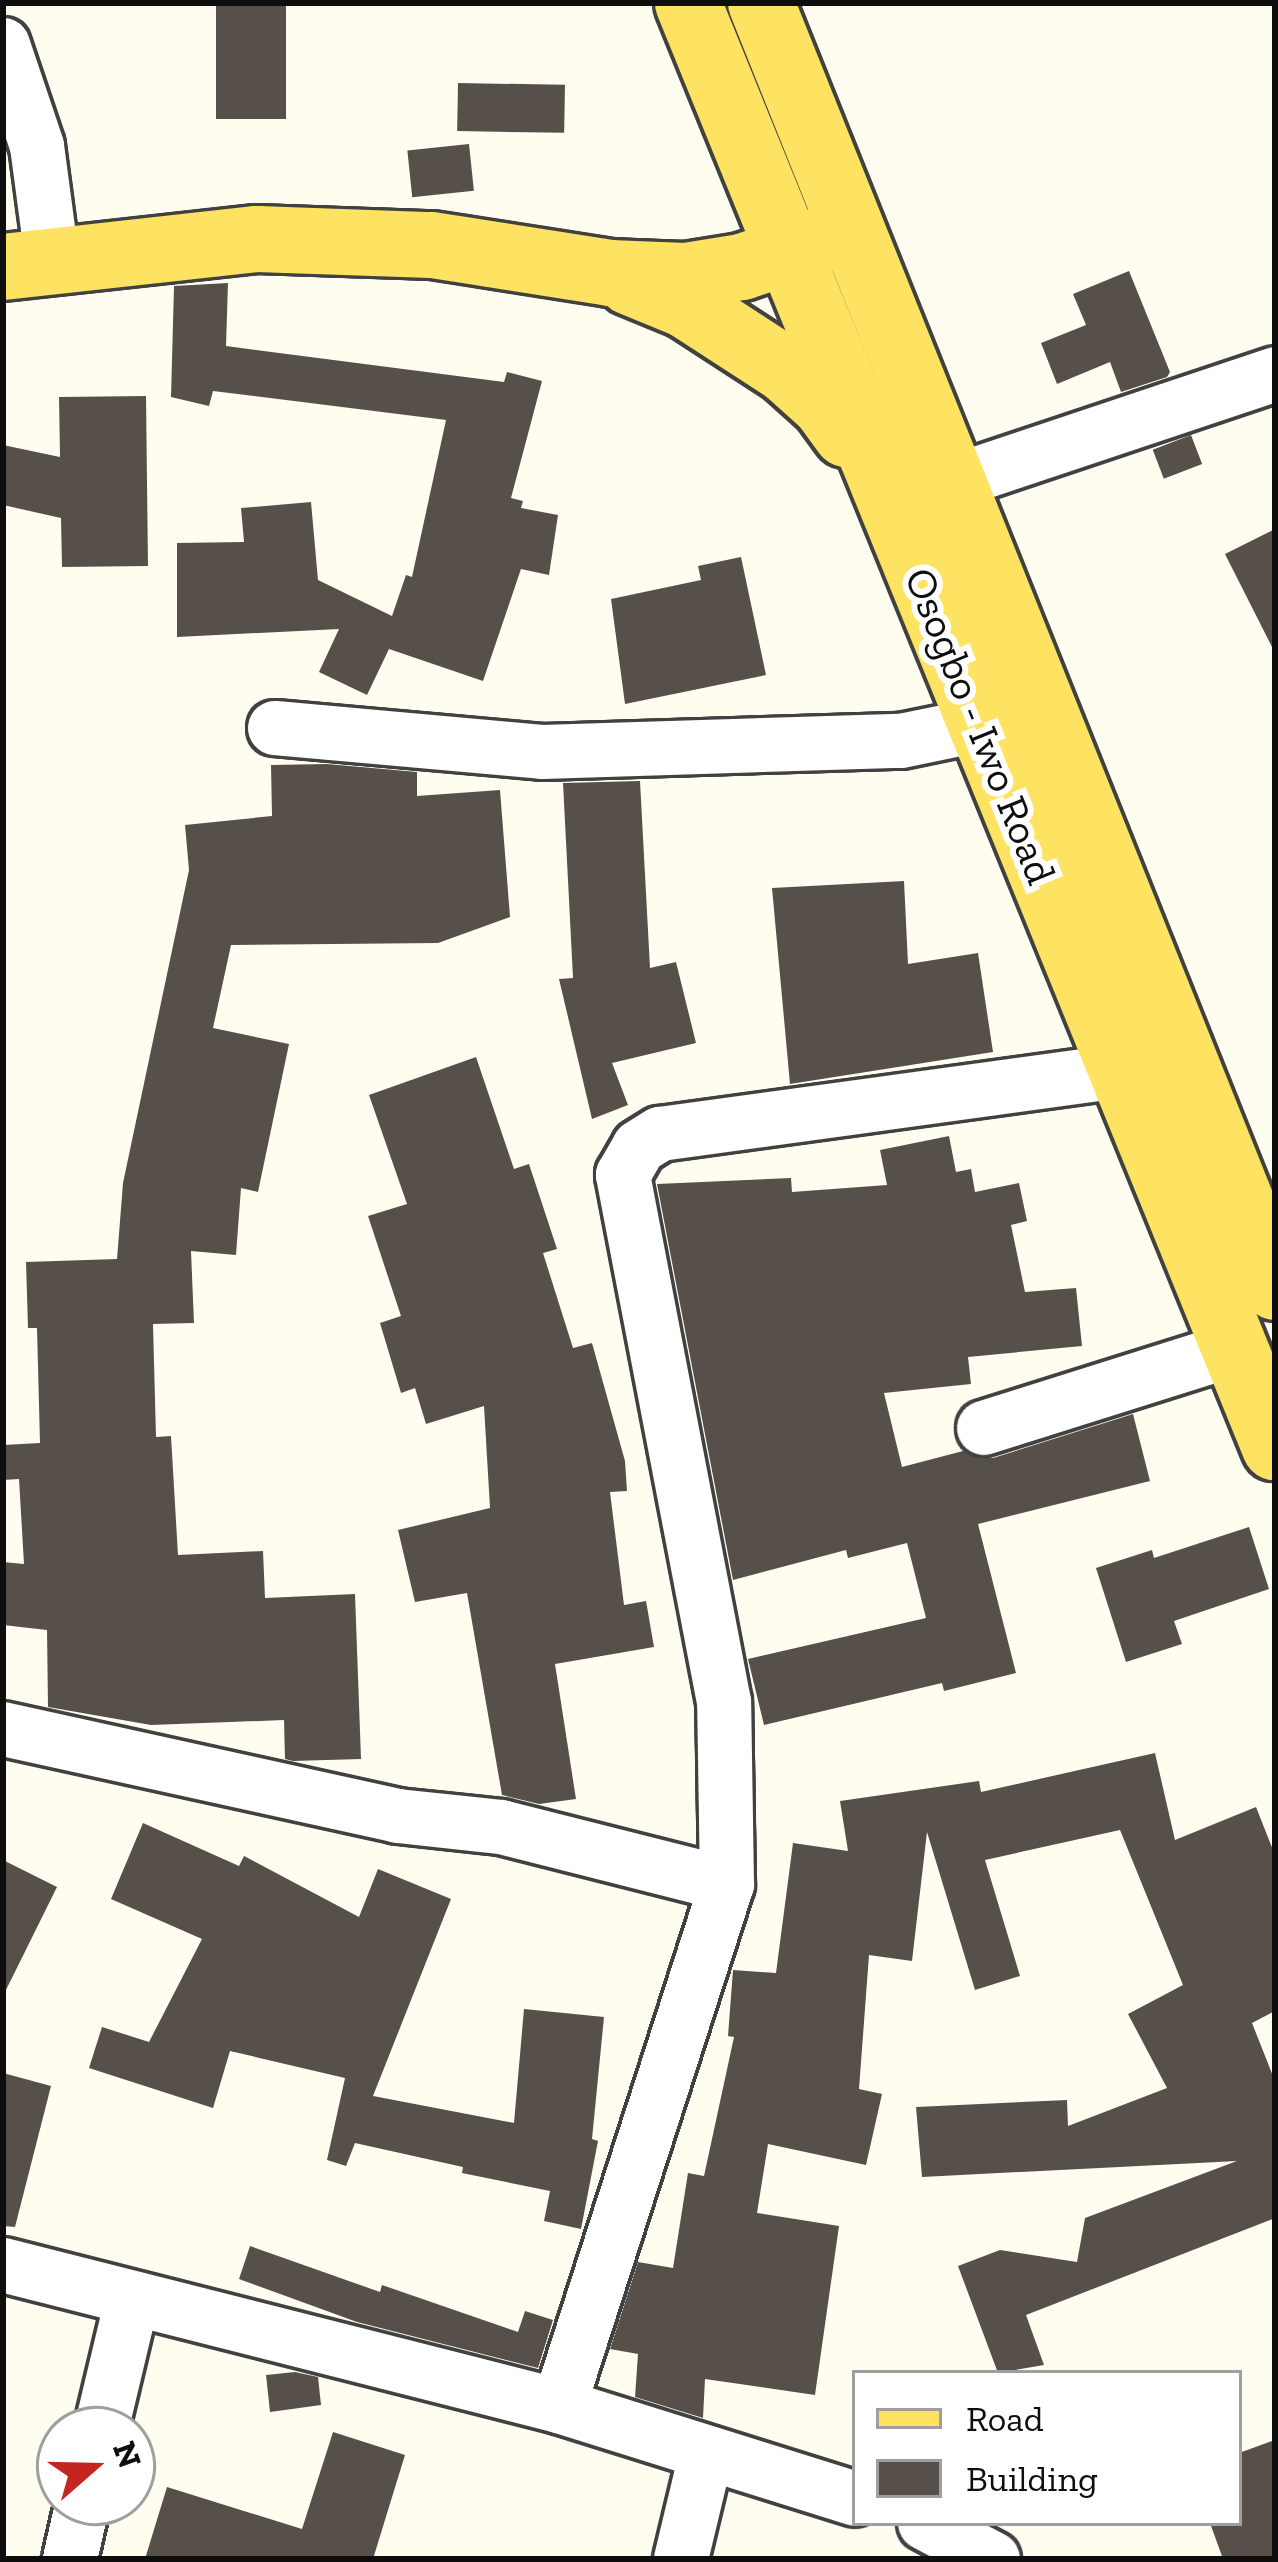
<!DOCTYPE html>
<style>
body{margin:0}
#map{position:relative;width:1278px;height:2562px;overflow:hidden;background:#fffdef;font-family:"Zilla Slab",serif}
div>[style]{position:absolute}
.building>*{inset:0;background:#57504a;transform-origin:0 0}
.roads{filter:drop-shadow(3px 0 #414141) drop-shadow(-3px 0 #414141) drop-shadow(0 3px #414141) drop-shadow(0 -3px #414141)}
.minor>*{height:54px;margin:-27px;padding:0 27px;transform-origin:27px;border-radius:27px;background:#fff}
.major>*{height:66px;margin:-33px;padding:0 33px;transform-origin:33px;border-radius:33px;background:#fde361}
span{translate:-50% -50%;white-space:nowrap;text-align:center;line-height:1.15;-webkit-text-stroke:12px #fff;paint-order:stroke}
.street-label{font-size:42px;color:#0e0e0e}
.frame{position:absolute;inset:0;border:6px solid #0e0e0e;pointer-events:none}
.legend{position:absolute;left:852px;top:2370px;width:390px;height:156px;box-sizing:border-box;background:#fff;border:3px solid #9f9f9f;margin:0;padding:15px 21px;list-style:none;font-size:36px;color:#0e0e0e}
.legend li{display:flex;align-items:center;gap:24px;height:60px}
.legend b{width:60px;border:3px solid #9f9f9f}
.north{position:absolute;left:36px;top:2406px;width:120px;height:120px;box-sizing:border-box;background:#fff;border:3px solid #9f9f9f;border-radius:50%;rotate:70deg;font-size:33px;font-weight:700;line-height:48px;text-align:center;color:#0e0e0e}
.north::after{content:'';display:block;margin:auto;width:42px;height:54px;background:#c32621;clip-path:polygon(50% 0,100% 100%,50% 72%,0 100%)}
</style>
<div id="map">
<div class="building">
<div style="left:216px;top:3px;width:70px;height:116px"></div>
<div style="left:458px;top:83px;width:107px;height:48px;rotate:1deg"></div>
<div style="left:469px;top:144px;width:47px;height:62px;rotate:84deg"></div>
<div style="clip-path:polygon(1129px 271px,1170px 372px,1167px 377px,1121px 392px,1110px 362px,1057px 384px,1041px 343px,1086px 325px,1073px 294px)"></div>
<div style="clip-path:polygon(228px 283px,226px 346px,504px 382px,507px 372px,542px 381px,511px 498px,523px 501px,521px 508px,558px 515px,549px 575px,521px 569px,483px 681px,389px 649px,367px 695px,319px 672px,339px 629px,177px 637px,177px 543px,244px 542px,241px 508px,311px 502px,318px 580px,392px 616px,406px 575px,412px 577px,446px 420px,213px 391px,209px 406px,171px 397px,174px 286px)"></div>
<div style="clip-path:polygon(146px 396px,148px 566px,62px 567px,61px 518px,3px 505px,3px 445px,60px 457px,59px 397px)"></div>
<div style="left:1191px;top:435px;width:31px;height:41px;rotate:69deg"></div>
<div style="clip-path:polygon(1275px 529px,1275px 653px,1225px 554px)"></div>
<div style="clip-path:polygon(741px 557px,766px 675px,625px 704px,611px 599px,701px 580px,698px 566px)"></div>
<div style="clip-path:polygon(327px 764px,417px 772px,417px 796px,500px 790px,510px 917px,438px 943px,231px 945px,213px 1028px,289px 1044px,258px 1192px,241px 1188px,236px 1255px,191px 1251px,194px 1323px,153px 1324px,156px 1437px,171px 1436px,178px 1555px,263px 1551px,265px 1598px,355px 1594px,361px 1759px,293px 1761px,285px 1759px,284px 1720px,151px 1725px,48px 1707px,47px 1630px,3px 1625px,3px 1562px,24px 1564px,19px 1479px,3px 1480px,3px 1445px,40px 1443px,37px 1328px,28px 1328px,26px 1262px,117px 1259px,123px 1183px,189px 870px,185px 825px,272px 816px,271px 765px)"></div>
<div style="clip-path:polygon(640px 781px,650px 968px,676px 962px,696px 1043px,612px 1063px,628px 1105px,592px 1119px,559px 979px,573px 978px,563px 783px)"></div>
<div style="clip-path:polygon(904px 881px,908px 964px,978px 953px,993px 1052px,790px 1084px,772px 888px)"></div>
<div style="clip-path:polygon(476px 1057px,514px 1169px,529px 1164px,557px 1249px,543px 1253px,573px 1348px,592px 1343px,625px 1461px,627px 1491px,610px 1492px,624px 1605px,646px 1601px,654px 1647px,555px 1664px,576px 1799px,539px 1804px,502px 1795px,467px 1593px,415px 1602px,398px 1530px,490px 1508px,484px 1406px,426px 1424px,415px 1388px,401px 1393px,380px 1323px,401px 1316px,368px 1216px,407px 1204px,369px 1095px)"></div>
<div style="clip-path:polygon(949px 1136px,956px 1172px,971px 1169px,975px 1192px,1019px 1183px,1027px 1221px,1011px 1225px,1025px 1292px,1076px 1288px,1082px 1346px,968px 1357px,971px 1384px,884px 1393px,902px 1467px,963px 1451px,993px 1458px,1133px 1414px,1150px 1481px,978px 1524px,1016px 1673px,944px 1691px,942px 1683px,764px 1725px,748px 1659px,926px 1618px,907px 1543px,848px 1558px,846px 1550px,733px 1580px,657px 1184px,791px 1178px,792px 1192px,887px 1185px,880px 1150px)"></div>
<div style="clip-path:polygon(1249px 1527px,1269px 1589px,1174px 1621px,1182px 1644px,1126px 1662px,1096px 1568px,1152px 1550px,1154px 1558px)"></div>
<div style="clip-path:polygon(1155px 1753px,1175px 1840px,1256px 1807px,1275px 1855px,1275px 2011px,1252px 2023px,1275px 2081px,1275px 2218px,1026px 2315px,1044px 2365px,998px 2373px,958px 2266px,1000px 2250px,1077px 2262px,1085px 2218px,1237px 2161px,922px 2177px,916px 2107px,1067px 2100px,1068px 2126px,1167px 2088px,1128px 2014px,1183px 1985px,1120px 1830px,985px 1860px,1020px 1976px,975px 1990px,927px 1832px,912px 1961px,869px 1955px,859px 2089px,882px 2094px,866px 2165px,768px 2144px,757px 2213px,839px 2226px,815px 2395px,705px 2379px,703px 2418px,635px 2397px,638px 2354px,610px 2349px,638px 2262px,673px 2268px,688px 2173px,704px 2176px,734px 2037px,728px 2036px,733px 1970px,776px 1973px,793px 1843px,848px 1851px,840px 1801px,979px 1781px,981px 1792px)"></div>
<div style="clip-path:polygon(143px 1823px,239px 1866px,244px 1856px,359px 1917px,378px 1869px,451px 1899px,373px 2096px,514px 2123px,524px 2009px,604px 2017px,592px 2139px,598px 2141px,581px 2229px,544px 2221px,550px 2191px,462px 2173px,463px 2167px,355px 2143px,346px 2166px,327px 2160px,345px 2078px,230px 2051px,213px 2108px,89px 2068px,102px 2027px,149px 2042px,202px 1939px,111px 1899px)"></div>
<div style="clip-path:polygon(3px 1860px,57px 1887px,3px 1996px)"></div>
<div style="clip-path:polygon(3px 2073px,51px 2086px,15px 2227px,3px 2226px)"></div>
<div style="clip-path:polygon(250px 2246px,380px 2292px,382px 2285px,518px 2332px,525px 2311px,553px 2320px,538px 2368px,357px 2322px,239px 2279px)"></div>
<div style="clip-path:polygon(295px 2372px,318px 2377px,321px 2405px,270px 2412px,266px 2375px)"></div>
<div style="clip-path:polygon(333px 2432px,405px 2455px,373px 2559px,145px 2559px,167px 2487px,302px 2529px)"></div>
<div style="clip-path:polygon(1275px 2440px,1275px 2559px,1223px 2559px,1210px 2523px,1239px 2523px,1239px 2453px)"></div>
</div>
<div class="roads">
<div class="minor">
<div style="left:3px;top:45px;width:107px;rotate:71.4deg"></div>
<div style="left:37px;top:146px;width:114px;rotate:82.4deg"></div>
<div style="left:953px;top:482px;width:340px;rotate:-18.5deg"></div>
<div style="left:275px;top:728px;width:268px;rotate:5.1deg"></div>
<div style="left:542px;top:752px;width:359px;rotate:-1.8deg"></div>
<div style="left:901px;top:741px;width:80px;rotate:-11.6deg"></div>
<div style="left:984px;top:1428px;width:263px;rotate:-17.5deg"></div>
<div style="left:3px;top:1729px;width:404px;rotate:12.4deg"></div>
<div style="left:398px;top:1816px;width:104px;rotate:6.1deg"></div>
<div style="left:501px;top:1827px;width:233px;rotate:14.2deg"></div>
<div style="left:3px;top:2265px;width:574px;rotate:14.23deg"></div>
<div style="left:559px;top:2406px;width:310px;rotate:17.4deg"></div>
<div style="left:559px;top:2406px;width:548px;rotate:-72.16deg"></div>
<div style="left:727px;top:1884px;width:182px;rotate:-90.9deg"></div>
<div style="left:724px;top:1702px;width:537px;rotate:-100.85deg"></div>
<div style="left:623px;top:1175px;width:32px;rotate:-60deg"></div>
<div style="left:639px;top:1147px;width:25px;rotate:-32deg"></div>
<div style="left:660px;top:1134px;width:466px;rotate:-7.8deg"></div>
<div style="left:101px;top:2430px;width:134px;rotate:-76.6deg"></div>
<div style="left:925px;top:2523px;width:77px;rotate:27.9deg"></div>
<div style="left:70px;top:2559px;width:58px;rotate:-77.2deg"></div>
<div style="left:681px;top:2559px;width:107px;rotate:-76.5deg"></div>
</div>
<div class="major">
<div style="left:688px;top:3px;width:1559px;rotate:67.88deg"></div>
<div style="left:761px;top:3px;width:1383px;rotate:68.18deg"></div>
<div style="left:3px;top:267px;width:256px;rotate:-6.3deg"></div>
<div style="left:257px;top:239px;width:175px;rotate:2deg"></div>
<div style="left:432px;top:245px;width:180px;rotate:8.9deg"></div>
<div style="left:610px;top:273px;width:75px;rotate:2.3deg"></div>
<div style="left:685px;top:276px;width:58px;rotate:-9deg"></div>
<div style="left:742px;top:267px;width:93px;rotate:-18.8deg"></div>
<div style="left:630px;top:282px;width:61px;rotate:22.3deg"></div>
<div style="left:686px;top:305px;width:119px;rotate:33deg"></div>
<div style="left:786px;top:370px;width:52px;rotate:41.9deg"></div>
<div style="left:825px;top:405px;width:36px;rotate:54deg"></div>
</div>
</div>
<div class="street-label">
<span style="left:980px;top:726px;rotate:68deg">Osogbo - Iwo Road</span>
</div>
<div class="frame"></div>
<ul class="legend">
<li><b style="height:15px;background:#fde361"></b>Road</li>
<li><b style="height:33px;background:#57504a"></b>Building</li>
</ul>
<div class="north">N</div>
</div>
